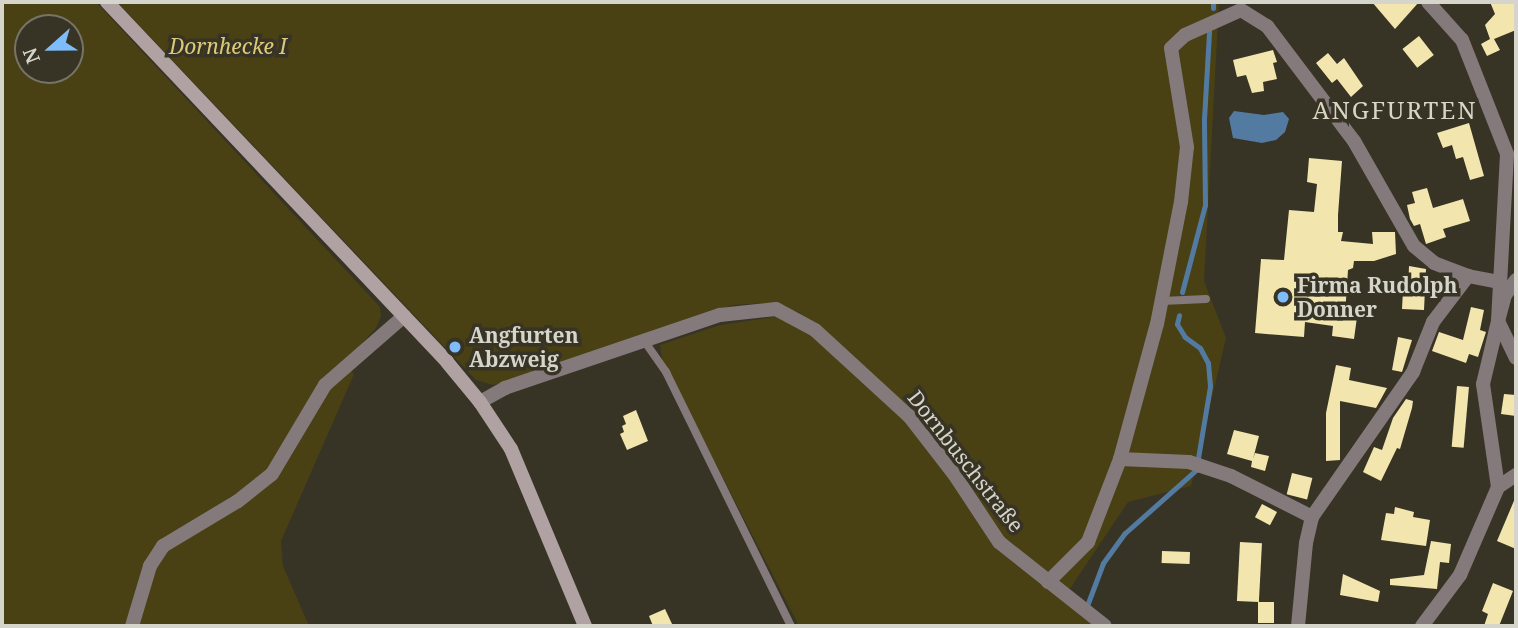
<!DOCTYPE html>
<meta charset="utf-8">
<style>
body{margin:0}
#map{position:relative;width:1518px;height:628px;overflow:hidden;background:#383425;font-family:"Noto Serif",serif}
div>[style]{position:absolute}
.green>*{inset:0;background:#494014}
.water>*{inset:0;background:#537ba1}
.stream>*{height:5px;margin:-2.5px;padding:0 2.5px;transform-origin:2.5px;border-radius:2.5px;background:#537ba1}
.building>*{inset:0;background:#f2e6ae;transform-origin:0 0}
.lane>*{height:8px;margin:-4px;padding:0 4px;transform-origin:4px;border-radius:4px;background:#847a7b}
.street>*{height:14px;margin:-7px;padding:0 7px;transform-origin:7px;border-radius:7px;background:#847a7b}
.secondary>*{height:14px;margin:-7px;padding:0 7px;transform-origin:7px;border-radius:7px;background:#b0a2a3}
.dots>*{width:19px;height:19px;translate:-50% -50%;box-sizing:border-box;border:4px solid #383425;border-radius:50%}
span{translate:-50% -50%;white-space:nowrap;text-align:center;line-height:1.15;-webkit-text-stroke:7px #383425;paint-order:stroke}
.park-label{font-size:21px;color:#dcca79;font-style:italic}
.poi-label{font-size:21px;color:#d6d5cb;font-weight:700}
.left{translate:0 -50%;text-align:left}
.street-label{font-size:21px;color:#d6d5cb}
.quarter-label{font-size:24px;color:#d9d5c3;letter-spacing:2px}
.frame{position:absolute;inset:0;border:4px solid #d6d5cb;pointer-events:none}
.north{position:absolute;left:14px;top:14px;width:70px;height:70px;box-sizing:border-box;background:#383425;border:2px solid #777467;border-radius:50%;rotate:249deg;font-size:19px;font-weight:700;line-height:28px;text-align:center;color:#d6d5cb}
.north::after{content:'';display:block;margin:auto;width:24px;height:32px;background:#7fbdfa;clip-path:polygon(50% 0,100% 100%,50% 72%,0 100%)}
</style>
<div id="map">
<div class="green">
<div style="clip-path:polygon(evenodd,2px 2px,96px 2px,380px 307px,381px 316px,376px 328px,344px 363px,354px 374px,281px 541px,283px 566px,309px 626px,2px 626px,2px 2px,28px 28px,70px 28px,70px 70px,28px 70px,28px 28px)"></div>
<div style="clip-path:polygon(117px 2px,1219px 2px,1204px 281px,1226px 338px,1191px 486px,1128px 502px,1063px 599px,1095px 626px,799px 626px,662px 359px,660px 345px,720px 325px,801px 313px,764px 303px,733px 305px,509px 381px,493px 385px,476px 380px)"></div>
</div>
<div class="water">
<div style="clip-path:polygon(1234px 111px,1264px 115px,1283px 112px,1289px 119px,1285px 132px,1276px 140px,1262px 143px,1233px 138px,1229px 118px)"></div>
</div>
<div class="stream">
<div style="left:1213px;top:8px;width:6px;rotate:-90deg"></div>
<div style="left:1182px;top:292px;width:90px;rotate:-75.2deg"></div>
<div style="left:1205px;top:205px;width:86px;rotate:-90.7deg"></div>
<div style="left:1204px;top:119px;width:88px;rotate:-86.7deg"></div>
<div style="left:1088px;top:603px;width:43px;rotate:-69.4deg"></div>
<div style="left:1103px;top:563px;width:37px;rotate:-54deg"></div>
<div style="left:1125px;top:533px;width:95px;rotate:-41.6deg"></div>
<div style="left:1196px;top:470px;width:85px;rotate:-80.5deg"></div>
<div style="left:1210px;top:386px;width:23px;rotate:-95deg"></div>
<div style="left:1208px;top:363px;width:17px;rotate:-118deg"></div>
<div style="left:1200px;top:348px;width:19px;rotate:-144deg"></div>
<div style="left:1185px;top:337px;width:15px;rotate:-122deg"></div>
<div style="left:1177px;top:324px;width:9px;rotate:-77deg"></div>
</div>
<div class="building">
<div style="clip-path:polygon(1372px 2px,1419px 2px,1395px 29px)"></div>
<div style="clip-path:polygon(1490px 2px,1516px 2px,1516px 30px,1494px 39px,1500px 50px,1487px 56px,1481px 44px,1490px 39px,1485px 25px,1495px 14px)"></div>
<div style="left:1419px;top:36px;width:24px;height:21px;rotate:52deg"></div>
<div style="clip-path:polygon(1273px 50px,1277px 62px,1273px 63px,1277px 79px,1263px 82px,1264px 91px,1252px 93px,1246px 75px,1237px 77px,1233px 60px)"></div>
<div style="clip-path:polygon(1328px 53px,1337px 64px,1344px 58px,1363px 86px,1351px 97px,1337px 79px,1332px 83px,1316px 63px)"></div>
<div style="clip-path:polygon(1469px 123px,1484px 176px,1470px 180px,1463px 157px,1456px 159px,1452px 145px,1443px 148px,1437px 133px)"></div>
<div style="clip-path:polygon(1309px 158px,1342px 161px,1338px 215px,1338px 232px,1343px 232px,1341px 241px,1373px 244px,1372px 232px,1395px 232px,1396px 254px,1374px 261px,1354px 261px,1353px 268px,1348px 270px,1345px 315px,1357px 317px,1354px 339px,1332px 336px,1333px 326px,1305px 322px,1304px 337px,1255px 333px,1261px 259px,1284px 260px,1289px 210px,1314px 212px,1317px 184px,1307px 182px)"></div>
<div style="clip-path:polygon(1427px 188px,1433px 208px,1463px 199px,1470px 221px,1443px 229px,1446px 237px,1426px 244px,1420px 224px,1414px 226px,1410px 219px,1407px 205px,1415px 203px,1412px 192px)"></div>
<div style="clip-path:polygon(1409px 266px,1426px 269px,1424px 310px,1402px 309px,1403px 290px,1408px 290px)"></div>
<div style="clip-path:polygon(1471px 307px,1484px 310px,1480px 330px,1486px 332px,1478px 357px,1469px 354px,1466px 363px,1432px 351px,1439px 332px,1463px 340px)"></div>
<div style="clip-path:polygon(1398px 337px,1412px 340px,1402px 372px,1392px 370px)"></div>
<div style="clip-path:polygon(1336px 365px,1351px 368px,1349px 380px,1387px 388px,1376px 408px,1340px 401px,1340px 460px,1326px 461px,1326px 413px)"></div>
<div style="left:1457px;top:386px;width:12px;height:61px;rotate:5deg"></div>
<div style="clip-path:polygon(1504px 394px,1516px 395px,1516px 416px,1501px 414px)"></div>
<div style="clip-path:polygon(1406px 399px,1413px 401px,1412px 408px,1400px 449px,1397px 448px,1381px 481px,1363px 472px,1374px 447px,1382px 450px,1393px 418px)"></div>
<div style="clip-path:polygon(636px 410px,648px 441px,627px 450px,620px 434px,624px 432px,622px 426px,626px 424px,623px 416px)"></div>
<div style="clip-path:polygon(1234px 430px,1259px 436px,1253px 459px,1255px 453px,1269px 456px,1265px 471px,1251px 467px,1252px 461px,1227px 454px)"></div>
<div style="left:1292px;top:473px;width:21px;height:22px;rotate:14deg"></div>
<div style="clip-path:polygon(1516px 496px,1516px 549px,1497px 541px)"></div>
<div style="left:1262px;top:504px;width:17px;height:15px;rotate:28deg"></div>
<div style="clip-path:polygon(1395px 507px,1414px 512px,1413px 517px,1430px 520px,1426px 546px,1381px 540px,1386px 513px,1394px 514px)"></div>
<div style="clip-path:polygon(1431px 541px,1451px 544px,1449px 563px,1440px 562px,1437px 589px,1390px 585px,1390px 579px,1424px 575px)"></div>
<div style="left:1240px;top:542px;width:22px;height:59px;rotate:3deg"></div>
<div style="left:1162px;top:551px;width:28px;height:12px;rotate:2deg"></div>
<div style="clip-path:polygon(1343px 574px,1380px 591px,1378px 602px,1340px 595px)"></div>
<div style="clip-path:polygon(1493px 583px,1513px 591px,1499px 626px,1484px 626px,1488px 614px,1482px 611px)"></div>
<div style="left:1258px;top:602px;width:16px;height:21px"></div>
<div style="clip-path:polygon(665px 609px,673px 626px,653px 626px,649px 616px)"></div>
</div>
<div class="lane">
<div style="left:1162px;top:301px;width:44px;rotate:-2.6deg"></div>
<div style="left:645px;top:342px;width:37px;rotate:55deg"></div>
<div style="left:666px;top:372px;width:283px;rotate:63.8deg"></div>
</div>
<div class="street">
<div style="left:1516px;top:280px;width:19px;rotate:126deg"></div>
<div style="left:1505px;top:295px;width:27px;rotate:105deg"></div>
<div style="left:1498px;top:321px;width:41px;rotate:64.1deg"></div>
<div style="left:480px;top:402px;width:29px;rotate:-29deg"></div>
<div style="left:505px;top:388px;width:227px;rotate:-18.8deg"></div>
<div style="left:720px;top:315px;width:56px;rotate:-6.1deg"></div>
<div style="left:776px;top:309px;width:44px;rotate:28.3deg"></div>
<div style="left:815px;top:330px;width:127px;rotate:42.5deg"></div>
<div style="left:909px;top:416px;width:73px;rotate:52.2deg"></div>
<div style="left:954px;top:474px;width:82px;rotate:56.5deg"></div>
<div style="left:999px;top:542px;width:135px;rotate:38.4deg"></div>
<div style="left:1120px;top:459px;width:69px;rotate:2.5deg"></div>
<div style="left:1189px;top:462px;width:44px;rotate:18.4deg"></div>
<div style="left:1231px;top:476px;width:91px;rotate:26.8deg"></div>
<div style="left:1498px;top:487px;width:22px;rotate:-34deg"></div>
<div style="left:1048px;top:582px;width:57px;rotate:-45deg"></div>
<div style="left:1088px;top:542px;width:89px;rotate:-68.9deg"></div>
<div style="left:1120px;top:459px;width:140px;rotate:-74.7deg"></div>
<div style="left:1157px;top:324px;width:124px;rotate:-78.9deg"></div>
<div style="left:1181px;top:202px;width:55px;rotate:-83.8deg"></div>
<div style="left:1187px;top:147px;width:100px;rotate:-99.2deg"></div>
<div style="left:1171px;top:48px;width:19px;rotate:-43deg"></div>
<div style="left:1185px;top:35px;width:61px;rotate:-24.1deg"></div>
<div style="left:1241px;top:10px;width:31px;rotate:32deg"></div>
<div style="left:1267px;top:26px;width:144px;rotate:52.9deg"></div>
<div style="left:1354px;top:141px;width:121px;rotate:60.3deg"></div>
<div style="left:1414px;top:246px;width:26px;rotate:40deg"></div>
<div style="left:1434px;top:263px;width:36px;rotate:21deg"></div>
<div style="left:1468px;top:276px;width:31px;rotate:11deg"></div>
<div style="left:132px;top:626px;width:63px;rotate:-73.3deg"></div>
<div style="left:150px;top:566px;width:24px;rotate:-57deg"></div>
<div style="left:163px;top:546px;width:87px;rotate:-31deg"></div>
<div style="left:238px;top:501px;width:43px;rotate:-38.5deg"></div>
<div style="left:272px;top:474px;width:104px;rotate:-59.2deg"></div>
<div style="left:325px;top:385px;width:105px;rotate:-41.1deg"></div>
<div style="left:1298px;top:626px;width:83px;rotate:-84.5deg"></div>
<div style="left:1306px;top:543px;width:27px;rotate:-77deg"></div>
<div style="left:1312px;top:517px;width:177px;rotate:-55.1deg"></div>
<div style="left:1413px;top:372px;width:54px;rotate:-68.2deg"></div>
<div style="left:1433px;top:322px;width:58px;rotate:-52.7deg"></div>
<div style="left:1422px;top:626px;width:64px;rotate:-53.3deg"></div>
<div style="left:1460px;top:575px;width:96px;rotate:-66.6deg"></div>
<div style="left:1498px;top:487px;width:104px;rotate:-98.3deg"></div>
<div style="left:1483px;top:384px;width:65px;rotate:-76.6deg"></div>
<div style="left:1498px;top:321px;width:167px;rotate:-86.9deg"></div>
<div style="left:1507px;top:154px;width:123px;rotate:-111.5deg"></div>
<div style="left:1462px;top:40px;width:51px;rotate:-131.8deg"></div>
</div>
<div class="secondary">
<div style="left:107px;top:2px;width:495px;rotate:46.6deg"></div>
<div style="left:447px;top:362px;width:52px;rotate:50.5deg"></div>
<div style="left:480px;top:402px;width:56px;rotate:56.6deg"></div>
<div style="left:511px;top:449px;width:192px;rotate:67.3deg"></div>
</div>
<div class="dots">
<div style="left:1283px;top:297px;background:#7fbdfa"></div>
<div style="left:455px;top:347px;background:#7fbdfa"></div>
</div>
<div class="park-label">
<span style="left:228px;top:46px">Dornhecke I</span>
</div>
<div class="poi-label">
<span class="left" style="left:1297px;top:297px">Firma Rudolph<br>Donner</span>
<span class="left" style="left:469px;top:347px">Angfurten<br>Abzweig</span>
</div>
<div class="street-label">
<span style="left:966px;top:461px;rotate:52deg">Dornbuschstraße</span>
</div>
<div class="quarter-label">
<span style="left:1395px;top:110px">ANGFURTEN</span>
</div>
<div class="frame"></div>
<div class="north">N</div>
</div>
